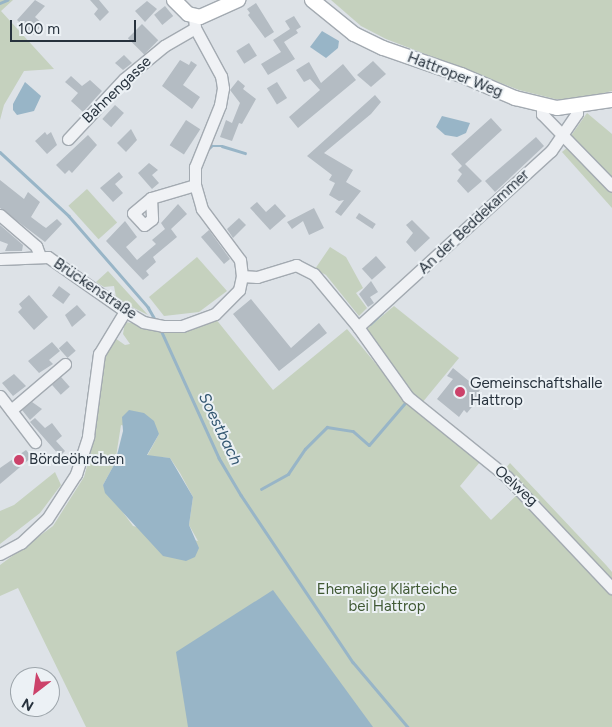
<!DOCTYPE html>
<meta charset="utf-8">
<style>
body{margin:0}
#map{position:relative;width:612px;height:727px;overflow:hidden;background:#dde2e7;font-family:Figtree,sans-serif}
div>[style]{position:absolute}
.green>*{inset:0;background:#c5d1be;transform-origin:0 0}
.water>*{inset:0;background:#98b5c7}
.stream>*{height:2.5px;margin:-1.25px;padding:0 1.25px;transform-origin:1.25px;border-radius:1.25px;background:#98b5c7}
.building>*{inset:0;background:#b4bcc3;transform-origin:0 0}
.roads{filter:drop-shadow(1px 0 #a3aab1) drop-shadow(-1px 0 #a3aab1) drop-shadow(0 1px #a3aab1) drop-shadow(0 -1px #a3aab1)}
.minor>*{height:11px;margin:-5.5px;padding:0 5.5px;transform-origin:5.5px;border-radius:5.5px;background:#f0f2f5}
.major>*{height:14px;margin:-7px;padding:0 7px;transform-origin:7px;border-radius:7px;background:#fff}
.dots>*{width:14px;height:14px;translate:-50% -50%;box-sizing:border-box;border:2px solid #ecf1f5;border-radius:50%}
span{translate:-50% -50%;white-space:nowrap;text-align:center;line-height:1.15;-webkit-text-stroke:4px #ecf1f5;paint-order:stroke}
.street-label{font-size:15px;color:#27323d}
.poi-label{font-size:15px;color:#27323d}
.left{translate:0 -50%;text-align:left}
.park-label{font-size:15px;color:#405934}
.water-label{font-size:16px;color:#325670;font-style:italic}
.north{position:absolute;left:10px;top:667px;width:50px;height:50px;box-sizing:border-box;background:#ecf1f5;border:1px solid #9da5ab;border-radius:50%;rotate:210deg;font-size:14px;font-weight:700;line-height:20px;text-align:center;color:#27323d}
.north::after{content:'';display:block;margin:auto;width:18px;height:22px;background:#cc426a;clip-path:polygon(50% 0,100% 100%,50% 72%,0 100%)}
.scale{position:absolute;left:10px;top:20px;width:126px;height:22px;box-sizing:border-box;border:2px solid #27323d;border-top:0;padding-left:6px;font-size:15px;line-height:18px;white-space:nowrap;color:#27323d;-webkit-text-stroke:4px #ecf1f5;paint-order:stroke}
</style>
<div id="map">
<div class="green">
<div style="clip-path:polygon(0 0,13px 0,1px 11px,54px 69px,24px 71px,4px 105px,0 120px)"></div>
<div style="clip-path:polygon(331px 0,612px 0,612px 91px,579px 99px,555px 99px,519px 90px,386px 39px,361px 26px)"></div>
<div style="clip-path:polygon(587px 113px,612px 134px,612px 181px,570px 137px)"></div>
<div style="clip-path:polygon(569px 146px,612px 193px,612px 208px,562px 152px)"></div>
<div style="left:87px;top:189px;width:45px;height:25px;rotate:48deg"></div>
<div style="clip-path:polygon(330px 247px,346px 257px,363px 288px,356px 293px,367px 308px,359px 316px,326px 275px,315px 269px)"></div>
<div style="clip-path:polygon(197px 257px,227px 291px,199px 312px,164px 316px,149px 297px)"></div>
<div style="clip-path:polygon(108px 271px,148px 315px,122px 302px,116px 297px,114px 286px,104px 287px,96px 282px)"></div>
<div style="clip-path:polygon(394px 306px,459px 358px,422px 403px,410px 394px,368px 336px,368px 328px)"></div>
<div style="clip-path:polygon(evenodd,215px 318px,273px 390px,347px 329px,405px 399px,480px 462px,460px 486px,491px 520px,519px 493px,612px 595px,612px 727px,86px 727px,18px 588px,0 596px,0 565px,53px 526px,84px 477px,95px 437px,99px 376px,112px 336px,125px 345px,130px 344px,123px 334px,125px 322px,183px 331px,215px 318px,121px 425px,159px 434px,147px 456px,170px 458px,180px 473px,193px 497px,189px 525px,198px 541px,133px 526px,103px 485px,115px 463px,121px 425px)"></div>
<div style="clip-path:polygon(510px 463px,606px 565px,612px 572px,612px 582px,543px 505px,505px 469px)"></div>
<div style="clip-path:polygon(55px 472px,61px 485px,40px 513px,0 544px,0 511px,14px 505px)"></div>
</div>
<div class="water">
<div style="clip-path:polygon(322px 31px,339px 41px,338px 48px,326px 58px,310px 47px)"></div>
<div style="clip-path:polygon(25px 82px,41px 96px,34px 111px,17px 115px,13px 110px,13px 104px)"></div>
<div style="clip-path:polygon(442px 116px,470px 123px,466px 133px,457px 137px,445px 135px,436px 127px)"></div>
<div style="clip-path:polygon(129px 410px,144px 413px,154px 421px,159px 434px,147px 455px,170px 458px,193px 497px,189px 525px,199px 548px,195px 557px,186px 561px,163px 556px,105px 493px,103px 485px,115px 463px,123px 431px,122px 417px)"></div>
<div style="clip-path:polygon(273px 590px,373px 727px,188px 727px,176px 652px)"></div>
</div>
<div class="stream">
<div style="left:0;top:3px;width:8px;rotate:-23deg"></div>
<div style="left:207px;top:150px;width:6px;rotate:-45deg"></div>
<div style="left:211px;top:146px;width:11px"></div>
<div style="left:222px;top:146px;width:24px;rotate:17deg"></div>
<div style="left:0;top:152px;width:94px;rotate:42.8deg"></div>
<div style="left:69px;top:216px;width:121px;rotate:49deg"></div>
<div style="left:148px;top:307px;width:16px;rotate:60deg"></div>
<div style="left:370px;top:324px;width:16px;rotate:-43deg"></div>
<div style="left:161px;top:330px;width:141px;rotate:65.6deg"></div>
<div style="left:219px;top:458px;width:43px;rotate:59.3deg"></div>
<div style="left:241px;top:495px;width:201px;rotate:56.2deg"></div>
<div style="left:353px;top:662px;width:85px;rotate:49.8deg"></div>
<div style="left:261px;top:489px;width:31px;rotate:-29deg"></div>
<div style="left:288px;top:474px;width:30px;rotate:-56deg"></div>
<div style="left:305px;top:449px;width:31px;rotate:-45deg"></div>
<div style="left:327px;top:427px;width:26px;rotate:9deg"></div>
<div style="left:353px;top:431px;width:21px;rotate:41deg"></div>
<div style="left:369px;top:445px;width:55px;rotate:-49.4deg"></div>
</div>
<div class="building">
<div style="clip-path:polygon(35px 0,45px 6px,35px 17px,43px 24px,33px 35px,17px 20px)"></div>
<div style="clip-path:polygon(90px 0,99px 0,109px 12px,100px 21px,94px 14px,98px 9px)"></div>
<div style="clip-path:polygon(147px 1px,157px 9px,145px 22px,135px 11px)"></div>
<div style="clip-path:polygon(256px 3px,274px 32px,265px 38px,248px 15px,250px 13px,247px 9px)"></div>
<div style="left:165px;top:6px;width:13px;height:14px;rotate:51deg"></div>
<div style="clip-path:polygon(294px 16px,301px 27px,296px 30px,298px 33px,284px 42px,295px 59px,268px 75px,261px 64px,281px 52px,273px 40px,290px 29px,285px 21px)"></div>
<div style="left:142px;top:24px;width:23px;height:20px;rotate:45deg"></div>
<div style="left:249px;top:43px;width:15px;height:15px;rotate:58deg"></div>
<div style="clip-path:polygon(124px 55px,132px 63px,123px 70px,115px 63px)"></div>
<div style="clip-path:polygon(180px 60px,189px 65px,191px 61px,197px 65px,183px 85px,200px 97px,192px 109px,162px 86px)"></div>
<div style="clip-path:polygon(373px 61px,386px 74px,371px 87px,357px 75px)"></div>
<div style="clip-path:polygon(309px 62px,321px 83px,343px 64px,356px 80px,298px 128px,289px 117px,320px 90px,310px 79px,304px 82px,296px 70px)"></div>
<div style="clip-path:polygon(71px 76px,82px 86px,90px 80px,102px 91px,83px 112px,71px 101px,78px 93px,65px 82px)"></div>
<div style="clip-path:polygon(238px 80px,245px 86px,243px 89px,256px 99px,242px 124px,239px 123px,232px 141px,220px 137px,226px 120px,232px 123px,240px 103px,230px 90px)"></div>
<div style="left:277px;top:82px;width:19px;height:12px;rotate:58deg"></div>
<div style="clip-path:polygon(375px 95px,381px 102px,371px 114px,324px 153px,353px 170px,346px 182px,361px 191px,341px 216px,335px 212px,344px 200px,339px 201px,329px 195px,335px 183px,329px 180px,332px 175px,307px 156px)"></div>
<div style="left:115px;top:105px;width:12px;height:19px;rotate:42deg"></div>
<div style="clip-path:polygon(491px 118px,502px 130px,465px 164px,482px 181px,468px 193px,457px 181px,462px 174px,458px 170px,462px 166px,451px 154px)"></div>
<div style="left:186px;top:120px;width:17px;height:30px;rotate:33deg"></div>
<div style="clip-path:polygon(131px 129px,137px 140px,126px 152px,117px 143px)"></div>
<div style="clip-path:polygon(45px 132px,47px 135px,51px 132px,57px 145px,47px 154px,35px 141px)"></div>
<div style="clip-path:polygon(88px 135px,97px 145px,72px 173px,69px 170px,65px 174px,56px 165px)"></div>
<div style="clip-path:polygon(536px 137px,544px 146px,495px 192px,485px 181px)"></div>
<div style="clip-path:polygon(149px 163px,158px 170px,152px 175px,159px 183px,152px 189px,138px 173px)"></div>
<div style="clip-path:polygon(119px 172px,123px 177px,115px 184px,123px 193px,113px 202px,100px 188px)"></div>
<div style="clip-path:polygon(0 180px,24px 199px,28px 192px,40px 202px,31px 217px,43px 226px,46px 228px,57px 219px,62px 224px,45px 242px,0 208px)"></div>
<div style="clip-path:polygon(257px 202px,266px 212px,275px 204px,286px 216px,270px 230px,250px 208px)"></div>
<div style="clip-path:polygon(178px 204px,187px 214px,171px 229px,177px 237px,153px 257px,156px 262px,146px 271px,149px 275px,143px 280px,106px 241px,125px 221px,137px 237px,126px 247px,137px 260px,156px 244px,152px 240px,165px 229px,161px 223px)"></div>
<div style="clip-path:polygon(314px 208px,324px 228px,309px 235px,303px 221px,292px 229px,287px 222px)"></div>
<div style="left:359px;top:213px;width:20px;height:6px;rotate:33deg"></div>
<div style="clip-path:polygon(239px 218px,246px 225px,233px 238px,227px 229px)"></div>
<div style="clip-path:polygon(412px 220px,430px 238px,415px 252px,406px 242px,413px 233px,406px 225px)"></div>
<div style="clip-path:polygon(0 225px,23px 245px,22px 251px,5px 251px,8px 244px,0 241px)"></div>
<div style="clip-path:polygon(209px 230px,230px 259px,224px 264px,201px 237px)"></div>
<div style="left:376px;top:256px;width:15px;height:19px;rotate:48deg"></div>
<div style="clip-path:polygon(371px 281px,378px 292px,370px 297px,374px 303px,368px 307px,359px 294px)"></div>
<div style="left:59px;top:286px;width:14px;height:12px;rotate:36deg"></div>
<div style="clip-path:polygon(29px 295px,48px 317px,34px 330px,18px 312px,22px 308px,19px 304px)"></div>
<div style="clip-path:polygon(251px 299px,291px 348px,319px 323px,327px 333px,279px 371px,233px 314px)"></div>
<div style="clip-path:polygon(77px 305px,86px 315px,72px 327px,65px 315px)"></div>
<div style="left:67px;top:341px;width:13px;height:11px;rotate:48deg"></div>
<div style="clip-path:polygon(52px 342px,60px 351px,49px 360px,53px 364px,39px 373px,28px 361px)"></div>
<div style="clip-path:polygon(453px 368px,480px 390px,477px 394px,480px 397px,467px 413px,464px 410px,459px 417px,437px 399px,453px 379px,447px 376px)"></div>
<div style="clip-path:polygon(14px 374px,26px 386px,13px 396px,2px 383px)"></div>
<div style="left:61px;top:377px;width:13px;height:12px;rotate:48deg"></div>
<div style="clip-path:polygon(32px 402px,42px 409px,30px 420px,22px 410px)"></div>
<div style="clip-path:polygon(35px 418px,45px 428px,52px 423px,62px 436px,56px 441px,65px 451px,60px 456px,30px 422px)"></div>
<div style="clip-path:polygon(26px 450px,32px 457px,0 484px,0 468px)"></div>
</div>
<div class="roads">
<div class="minor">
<div style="left:542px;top:106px;width:8px;rotate:90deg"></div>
<div style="left:542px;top:114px;width:100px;rotate:45.8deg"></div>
<div style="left:68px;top:139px;width:82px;rotate:-47deg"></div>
<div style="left:124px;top:79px;width:52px;rotate:-39.5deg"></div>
<div style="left:164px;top:46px;width:36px;rotate:-30deg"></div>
<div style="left:151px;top:198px;width:21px;rotate:87deg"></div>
<div style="left:152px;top:219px;width:10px;rotate:143deg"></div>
<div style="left:144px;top:225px;width:16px;rotate:-133deg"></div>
<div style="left:133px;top:213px;width:23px;rotate:-40deg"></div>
<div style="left:151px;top:198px;width:46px;rotate:-16.5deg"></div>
<div style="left:0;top:215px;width:48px;rotate:40.7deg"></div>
<div style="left:36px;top:246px;width:11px;rotate:68deg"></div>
<div style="left:0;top:259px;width:48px;rotate:-2.4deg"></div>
<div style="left:48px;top:257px;width:94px;rotate:35deg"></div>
<div style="left:125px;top:311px;width:21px;rotate:31deg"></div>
<div style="left:143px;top:322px;width:20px;rotate:11deg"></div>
<div style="left:163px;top:326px;width:19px"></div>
<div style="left:182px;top:326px;width:35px;rotate:-20deg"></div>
<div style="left:215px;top:314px;width:34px;rotate:-45deg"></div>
<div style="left:239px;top:290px;width:14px;rotate:-78deg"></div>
<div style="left:242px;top:276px;width:16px;rotate:-97deg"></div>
<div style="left:240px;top:260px;width:64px;rotate:-126.7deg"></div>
<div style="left:202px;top:209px;width:25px;rotate:-106deg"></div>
<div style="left:195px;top:185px;width:18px;rotate:-90deg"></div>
<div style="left:195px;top:167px;width:67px;rotate:-68deg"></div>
<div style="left:220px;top:105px;width:17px;rotate:-80deg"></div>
<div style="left:223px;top:88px;width:12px;rotate:-99deg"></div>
<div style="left:221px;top:76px;width:55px;rotate:-118.4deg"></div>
<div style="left:195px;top:28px;width:11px;rotate:-95deg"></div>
<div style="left:242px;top:276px;width:15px;rotate:4deg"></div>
<div style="left:257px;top:277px;width:41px;rotate:-17.1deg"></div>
<div style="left:296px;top:265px;width:20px;rotate:27deg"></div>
<div style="left:314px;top:274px;width:69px;rotate:50.3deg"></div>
<div style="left:358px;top:327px;width:86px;rotate:54.5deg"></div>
<div style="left:408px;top:397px;width:127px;rotate:38.9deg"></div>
<div style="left:507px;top:477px;width:153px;rotate:46.6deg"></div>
<div style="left:358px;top:327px;width:261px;rotate:-42.4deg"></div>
<div style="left:551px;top:151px;width:46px;rotate:-55.6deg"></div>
<div style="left:577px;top:113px;width:5px;rotate:-112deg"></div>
<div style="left:0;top:396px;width:58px;rotate:52.7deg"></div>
<div style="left:11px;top:410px;width:71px;rotate:-40.4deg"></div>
<div style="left:0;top:554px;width:24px;rotate:-28deg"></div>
<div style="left:21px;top:543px;width:35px;rotate:-43deg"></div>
<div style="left:47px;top:519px;width:54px;rotate:-57.2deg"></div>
<div style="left:76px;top:474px;width:40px;rotate:-72deg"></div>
<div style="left:88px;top:436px;width:83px;rotate:-82.4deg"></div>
<div style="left:99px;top:354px;width:50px;rotate:-58.8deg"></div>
</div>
<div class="major">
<div style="left:174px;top:0;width:20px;rotate:45deg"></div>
<div style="left:188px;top:14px;width:12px;rotate:14deg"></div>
<div style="left:200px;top:17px;width:42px;rotate:-24.1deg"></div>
<div style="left:312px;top:0;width:54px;rotate:39deg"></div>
<div style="left:354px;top:34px;width:32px;rotate:26deg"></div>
<div style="left:383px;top:48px;width:83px;rotate:19.1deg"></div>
<div style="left:461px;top:75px;width:59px;rotate:23.1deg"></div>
<div style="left:515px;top:98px;width:43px;rotate:13.4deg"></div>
<div style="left:557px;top:108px;width:56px;rotate:-8.3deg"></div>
</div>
</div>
<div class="dots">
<div style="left:460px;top:392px;background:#cc426a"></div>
<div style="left:19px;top:460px;background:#cc426a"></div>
</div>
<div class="street-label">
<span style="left:455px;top:75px;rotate:21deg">Hattroper Weg</span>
<span style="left:117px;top:90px;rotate:-44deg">Bahnengasse</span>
<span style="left:474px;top:222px;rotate:-43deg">An der Beddekammer</span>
<span style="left:95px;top:289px;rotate:34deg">Brückenstraße</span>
<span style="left:516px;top:486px;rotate:42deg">Oelweg</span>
</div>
<div class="poi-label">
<span class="left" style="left:470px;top:392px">Gemeinschaftshalle<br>Hattrop</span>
<span class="left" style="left:29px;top:460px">Bördeöhrchen</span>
</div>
<div class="park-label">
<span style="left:387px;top:598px">Ehemalige Klärteiche<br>bei Hattrop</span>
</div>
<div class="water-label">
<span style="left:220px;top:429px;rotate:64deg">Soestbach</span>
</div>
<div class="north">N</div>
<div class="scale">100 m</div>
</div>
